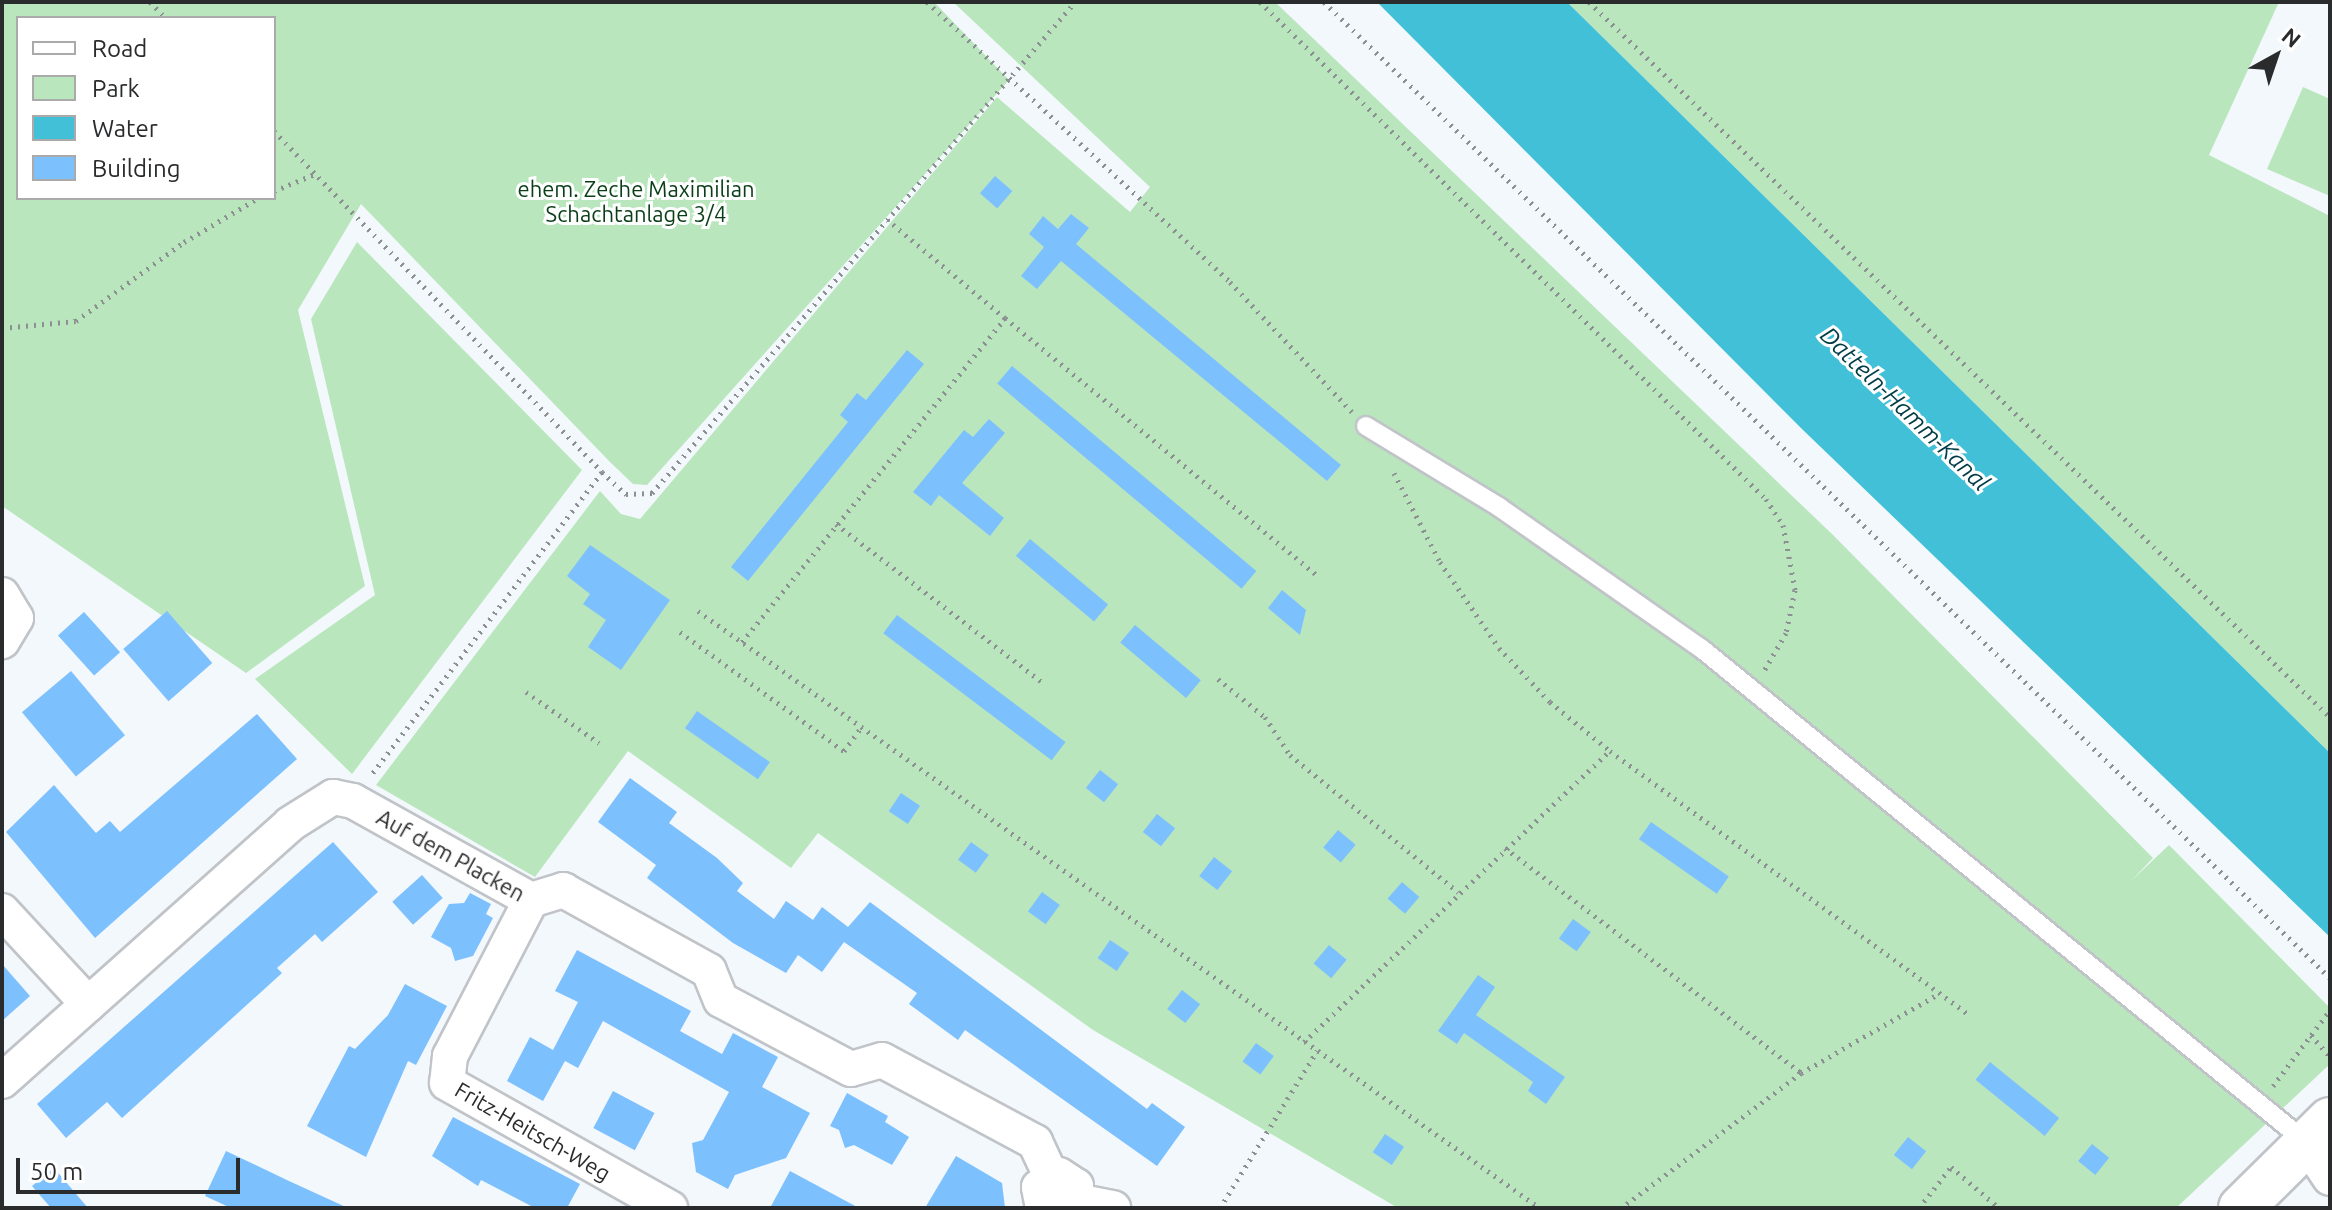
<!DOCTYPE html>
<style>
body{margin:0}
#map{position:relative;width:2332px;height:1210px;overflow:hidden;background:#f3f8fc;font-family:Ubuntu,sans-serif}
div>[style]{position:absolute}
.green>*{inset:0;background:#bae6be}
.water>*{inset:0;background:#41c0d7}
.building>*{inset:0;background:#7dc0fe;transform-origin:0 0}
.path>*{height:5px;margin-top:-2.5px;transform-origin:0;background:repeating-linear-gradient(90deg,#8d9093 0 2px,transparent 0 8px)}
.roads{filter:drop-shadow(2px 0 #c0c4c8) drop-shadow(-2px 0 #c0c4c8) drop-shadow(0 2px #c0c4c8) drop-shadow(0 -2px #c0c4c8)}
.lane>*{height:18px;margin:-9px;padding:0 9px;transform-origin:9px;border-radius:9px;background:#fff}
.street>*{height:34px;margin:-17px;padding:0 17px;transform-origin:17px;border-radius:17px;background:#fff}
.secondary>*{height:44px;margin:-22px;padding:0 22px;transform-origin:22px;border-radius:22px;background:#fff}
span{translate:-50% -50%;white-space:nowrap;text-align:center;line-height:1.15;-webkit-text-stroke:6px #fff;paint-order:stroke}
.park-label{font-size:22px;color:#093e17}
.street-label{font-size:22px;color:#2a2b2d}
.water-label{font-size:24px;color:#013d46;font-style:italic}
.frame{position:absolute;inset:0;border:4px solid #2a2b2d;pointer-events:none}
.legend{position:absolute;left:16px;top:16px;width:260px;height:184px;box-sizing:border-box;background:#fff;border:2px solid #aaaaab;margin:0;padding:10px 14px;list-style:none;font-size:24px;color:#2a2b2d}
.legend li{display:flex;align-items:center;gap:16px;height:40px}
.legend b{width:40px;border:2px solid #aaaaab}
.north{position:absolute;left:2236px;top:16px;width:80px;height:80px;-webkit-text-stroke:6px #fff;paint-order:stroke;rotate:40deg;font-size:22px;font-weight:700;line-height:32px;text-align:center;color:#2a2b2d}
.north::after{content:'';display:block;margin:auto;width:28px;height:36px;background:#2a2b2d;clip-path:polygon(50% 0,100% 100%,50% 72%,0 100%)}
.scale{position:absolute;left:16px;top:1158px;width:224px;height:36px;box-sizing:border-box;border:4px solid #2a2b2d;border-top:0;padding-left:10px;font-size:24px;line-height:28px;white-space:nowrap;color:#2a2b2d;-webkit-text-stroke:6px #fff;paint-order:stroke}
</style>
<div id="map">
<div class="green">
<div style="clip-path:polygon(evenodd,2px 2px,934px 2px,1009px 80px,647px 485px,633px 484px,610px 462px,361px 204px,298px 310px,365px 586px,246px 673px,2px 506px,2px 2px,18px 18px,274px 18px,274px 198px,18px 198px,18px 18px)"></div>
<div style="clip-path:polygon(953px 2px,1275px 2px,1832px 534px,2153px 858px,2131px 881px,2169px 845px,2330px 1008px,2330px 1064px,2176px 1208px,1398px 1208px,1093px 1030px,818px 833px,791px 868px,628px 751px,535px 877px,376px 785px,600px 491px,621px 514px,640px 519px,997px 97px,1130px 212px,1150px 187px)"></div>
<div style="clip-path:polygon(1567px 2px,2279px 2px,2209px 155px,2330px 216px,2330px 753px)"></div>
<div style="clip-path:polygon(2303px 87px,2330px 99px,2330px 196px,2267px 169px)"></div>
<div style="clip-path:polygon(357px 242px,582px 470px,352px 774px,255px 679px,375px 595px,311px 319px)"></div>
</div>
<div class="water">
<div style="clip-path:polygon(1377px 2px,1567px 2px,2330px 753px,2330px 937px,1803px 430px)"></div>
</div>
<div class="building">
<div style="left:995px;top:176px;width:23px;height:23px;rotate:41deg"></div>
<div style="clip-path:polygon(1071px 214px,1089px 228px,1076px 244px,1341px 465px,1327px 481px,1061px 261px,1037px 289px,1021px 276px,1044px 247px,1029px 234px,1043px 216px,1058px 229px)"></div>
<div style="clip-path:polygon(907px 350px,924px 364px,748px 581px,731px 567px,848px 422px,840px 415px,857px 393px,866px 400px)"></div>
<div style="left:1012px;top:366px;width:319px;height:23px;rotate:40deg"></div>
<div style="clip-path:polygon(989px 419px,1005px 433px,962px 483px,1004px 518px,990px 536px,939px 495px,931px 506px,913px 492px,964px 430px,973px 437px)"></div>
<div style="left:1030px;top:539px;width:102px;height:22px;rotate:40deg"></div>
<div style="clip-path:polygon(590px 545px,670px 600px,621px 670px,588px 647px,606px 620px,583px 604px,590px 594px,567px 576px)"></div>
<div style="clip-path:polygon(1282px 590px,1306px 610px,1300px 635px,1268px 608px)"></div>
<div style="left:167px;top:611px;width:69px;height:58px;rotate:49deg"></div>
<div style="left:84px;top:612px;width:54px;height:35px;rotate:48deg"></div>
<div style="left:897px;top:615px;width:211px;height:23px;rotate:37deg"></div>
<div style="left:1135px;top:625px;width:86px;height:23px;rotate:40deg"></div>
<div style="left:71px;top:671px;width:84px;height:64px;rotate:50deg"></div>
<div style="left:697px;top:711px;width:89px;height:21px;rotate:35deg"></div>
<div style="clip-path:polygon(257px 714px,297px 759px,95px 938px,6px 832px,54px 785px,96px 833px,110px 821px,120px 832px)"></div>
<div style="left:1100px;top:770px;width:23px;height:23px;rotate:38deg"></div>
<div style="clip-path:polygon(630px 778px,677px 812px,669px 823px,717px 858px,743px 883px,737px 891px,774px 919px,786px 901px,813px 920px,822px 907px,848px 927px,870px 902px,1147px 1109px,1152px 1103px,1185px 1127px,1157px 1166px,965px 1030px,958px 1040px,909px 1004px,917px 993px,844px 942px,822px 972px,798px 955px,786px 973px,733px 943px,647px 878px,656px 865px,598px 822px)"></div>
<div style="left:901px;top:793px;width:23px;height:22px;rotate:34deg"></div>
<div style="left:1157px;top:814px;width:23px;height:23px;rotate:38deg"></div>
<div style="left:1651px;top:822px;width:95px;height:21px;rotate:35deg"></div>
<div style="left:1338px;top:830px;width:23px;height:23px;rotate:40deg"></div>
<div style="clip-path:polygon(333px 842px,378px 892px,322px 942px,315px 934px,277px 968px,282px 973px,122px 1118px,107px 1102px,66px 1138px,37px 1104px)"></div>
<div style="left:971px;top:842px;width:22px;height:22px;rotate:36deg"></div>
<div style="left:1214px;top:857px;width:23px;height:24px;rotate:38deg"></div>
<div style="left:422px;top:875px;width:31px;height:40px;rotate:48deg"></div>
<div style="left:1402px;top:882px;width:23px;height:22px;rotate:41deg"></div>
<div style="left:1042px;top:892px;width:22px;height:24px;rotate:36deg"></div>
<div style="clip-path:polygon(470px 893px,491px 904px,486px 914px,493px 918px,473px 956px,455px 961px,451px 948px,431px 937px,449px 904px,464px 903px)"></div>
<div style="left:1573px;top:919px;width:22px;height:24px;rotate:36deg"></div>
<div style="left:1110px;top:940px;width:23px;height:22px;rotate:34deg"></div>
<div style="left:1329px;top:945px;width:23px;height:24px;rotate:40deg"></div>
<div style="clip-path:polygon(577px 950px,691px 1011px,680px 1031px,722px 1054px,733px 1033px,778px 1057px,762px 1087px,810px 1113px,786px 1158px,735px 1175px,728px 1189px,696px 1172px,692px 1143px,703px 1140px,729px 1092px,603px 1021px,578px 1068px,565px 1061px,543px 1101px,507px 1081px,530px 1037px,553px 1050px,578px 1002px,555px 991px)"></div>
<div style="clip-path:polygon(2px 964px,30px 996px,2px 1021px)"></div>
<div style="clip-path:polygon(1478px 975px,1495px 987px,1476px 1015px,1565px 1077px,1546px 1104px,1528px 1091px,1533px 1082px,1464px 1033px,1457px 1044px,1438px 1031px)"></div>
<div style="clip-path:polygon(405px 984px,447px 1006px,416px 1065px,408px 1061px,366px 1157px,307px 1126px,349px 1046px,355px 1049px,388px 1015px)"></div>
<div style="left:1182px;top:990px;width:23px;height:24px;rotate:38deg"></div>
<div style="left:1256px;top:1043px;width:22px;height:23px;rotate:36deg"></div>
<div style="left:1990px;top:1062px;width:89px;height:23px;rotate:39deg"></div>
<div style="left:613px;top:1091px;width:47px;height:42px;rotate:28deg"></div>
<div style="clip-path:polygon(847px 1093px,888px 1116px,885px 1122px,909px 1137px,892px 1165px,854px 1145px,845px 1148px,839px 1130px,830px 1126px)"></div>
<div style="clip-path:polygon(453px 1117px,580px 1184px,567px 1208px,535px 1208px,481px 1180px,478px 1186px,432px 1156px)"></div>
<div style="left:1385px;top:1134px;width:23px;height:22px;rotate:34deg"></div>
<div style="left:1908px;top:1137px;width:23px;height:23px;rotate:38deg"></div>
<div style="left:2092px;top:1144px;width:22px;height:22px;rotate:39deg"></div>
<div style="clip-path:polygon(226px 1151px,289px 1181px,348px 1208px,231px 1208px,205px 1196px)"></div>
<div style="clip-path:polygon(956px 1156px,1002px 1183px,1005px 1208px,925px 1208px)"></div>
<div style="clip-path:polygon(54px 1168px,88px 1208px,51px 1208px,32px 1186px)"></div>
<div style="clip-path:polygon(790px 1171px,859px 1208px,770px 1208px)"></div>
</div>
<div class="path">
<div style="left:150px;top:2px;width:23px;rotate:45deg"></div>
<div style="left:927px;top:2px;width:413px;rotate:42.7deg"></div>
<div style="left:1230px;top:282px;width:178px;rotate:46.8deg"></div>
<div style="left:1260px;top:2px;width:709px;rotate:44.49deg"></div>
<div style="left:1766px;top:499px;width:31px;rotate:57deg"></div>
<div style="left:1783px;top:525px;width:66px;rotate:79.5deg"></div>
<div style="left:1795px;top:590px;width:44px;rotate:101.8deg"></div>
<div style="left:1786px;top:633px;width:44px;rotate:120.1deg"></div>
<div style="left:1324px;top:2px;width:1402px;rotate:44.13deg"></div>
<div style="left:1589px;top:2px;width:1030px;rotate:43.98deg"></div>
<div style="left:274px;top:131px;width:473px;rotate:46.1deg"></div>
<div style="left:602px;top:472px;width:383px;rotate:127.3deg"></div>
<div style="left:274px;top:191px;width:44px;rotate:-22.5deg"></div>
<div style="left:1005px;top:318px;width:407px;rotate:39.5deg"></div>
<div style="left:2px;top:328px;width:74px;rotate:-5.4deg"></div>
<div style="left:76px;top:321px;width:134px;rotate:-36.2deg"></div>
<div style="left:184px;top:242px;width:86px;rotate:-30.7deg"></div>
<div style="left:602px;top:472px;width:33px;rotate:43deg"></div>
<div style="left:626px;top:494px;width:26px;rotate:-2deg"></div>
<div style="left:652px;top:493px;width:648px;rotate:-49.25deg"></div>
<div style="left:1394px;top:473px;width:100px;rotate:62.7deg"></div>
<div style="left:1440px;top:562px;width:104px;rotate:55.5deg"></div>
<div style="left:1499px;top:648px;width:74px;rotate:46.6deg"></div>
<div style="left:1550px;top:702px;width:77px;rotate:39.2deg"></div>
<div style="left:836px;top:524px;width:260px;rotate:37.5deg"></div>
<div style="left:698px;top:611px;width:1032px;rotate:35.34deg"></div>
<div style="left:680px;top:632px;width:203px;rotate:36deg"></div>
<div style="left:844px;top:751px;width:27px;rotate:-54deg"></div>
<div style="left:742px;top:642px;width:417px;rotate:-50.9deg"></div>
<div style="left:1005px;top:318px;width:153px;rotate:-140.1deg"></div>
<div style="left:1218px;top:679px;width:60px;rotate:39deg"></div>
<div style="left:1265px;top:717px;width:45px;rotate:56.7deg"></div>
<div style="left:1290px;top:755px;width:217px;rotate:39.2deg"></div>
<div style="left:526px;top:692px;width:89px;rotate:34.9deg"></div>
<div style="left:1505px;top:848px;width:372px;rotate:37.2deg"></div>
<div style="left:1801px;top:1073px;width:225px;rotate:143.1deg"></div>
<div style="left:2311px;top:1035px;width:29px;rotate:49deg"></div>
<div style="left:1304px;top:1042px;width:422px;rotate:-43.6deg"></div>
<div style="left:1610px;top:751px;width:446px;rotate:36.3deg"></div>
<div style="left:1801px;top:1073px;width:160px;rotate:-29.9deg"></div>
<div style="left:2273px;top:1086px;width:95px;rotate:-53.1deg"></div>
<div style="left:1220px;top:1208px;width:185px;rotate:-58.3deg"></div>
<div style="left:1919px;top:1208px;width:52px;rotate:-52deg"></div>
<div style="left:1951px;top:1167px;width:60px;rotate:40.3deg"></div>
</div>
<div class="roads">
<div class="lane">
<div style="left:1366px;top:426px;width:156px;rotate:31.3deg"></div>
<div style="left:1499px;top:507px;width:248px;rotate:35deg"></div>
<div style="left:1702px;top:649px;width:780px;rotate:39.22deg"></div>
</div>
<div class="street">
<div style="left:2px;top:595px;width:27px;rotate:59deg"></div>
<div style="left:16px;top:618px;width:27px;rotate:121deg"></div>
<div style="left:531px;top:900px;width:176px;rotate:117.4deg"></div>
<div style="left:450px;top:1056px;width:27px;rotate:96deg"></div>
<div style="left:447px;top:1083px;width:256px;rotate:29.3deg"></div>
<div style="left:2px;top:911px;width:127px;rotate:47.2deg"></div>
<div style="left:2px;top:1081px;width:386px;rotate:-41.7deg"></div>
<div style="left:290px;top:824px;width:51px;rotate:-32.1deg"></div>
<div style="left:333px;top:797px;width:20px;rotate:11deg"></div>
<div style="left:353px;top:801px;width:204px;rotate:29.1deg"></div>
<div style="left:531px;top:900px;width:34px;rotate:-17deg"></div>
<div style="left:563px;top:890px;width:167px;rotate:29deg"></div>
<div style="left:709px;top:971px;width:31px;rotate:68deg"></div>
<div style="left:721px;top:1000px;width:147px;rotate:28deg"></div>
<div style="left:851px;top:1069px;width:32px;rotate:-16deg"></div>
<div style="left:882px;top:1060px;width:174px;rotate:28.2deg"></div>
<div style="left:1035px;top:1142px;width:38px;rotate:65deg"></div>
<div style="left:2306px;top:1142px;width:43px;rotate:56.3deg"></div>
<div style="left:1076px;top:1201px;width:38px;rotate:11deg"></div>
<div style="left:1043px;top:1208px;width:21px;rotate:-101deg"></div>
<div style="left:1039px;top:1187px;width:23px;rotate:-31deg"></div>
<div style="left:1059px;top:1175px;width:20px;rotate:33deg"></div>
<div style="left:1076px;top:1186px;width:22px;rotate:98deg"></div>
</div>
<div class="secondary">
<div style="left:2241px;top:1208px;width:125px;rotate:-44.7deg"></div>
</div>
</div>
<div class="park-label">
<span style="left:636px;top:201px">ehem. Zeche Maximilian<br>Schachtanlage 3/4</span>
</div>
<div class="street-label">
<span style="left:451px;top:855px;rotate:29deg">Auf dem Placken</span>
<span style="left:533px;top:1131px;rotate:30deg">Fritz-Heitsch-Weg</span>
</div>
<div class="water-label">
<span style="left:1905px;top:409px;rotate:44deg">Datteln-Hamm-Kanal</span>
</div>
<div class="frame"></div>
<ul class="legend">
<li><b style="height:10px;background:#fff"></b>Road</li>
<li><b style="height:22px;background:#bae6be"></b>Park</li>
<li><b style="height:22px;background:#41c0d7"></b>Water</li>
<li><b style="height:22px;background:#7dc0fe"></b>Building</li>
</ul>
<div class="north">N</div>
<div class="scale">50 m</div>
</div>
